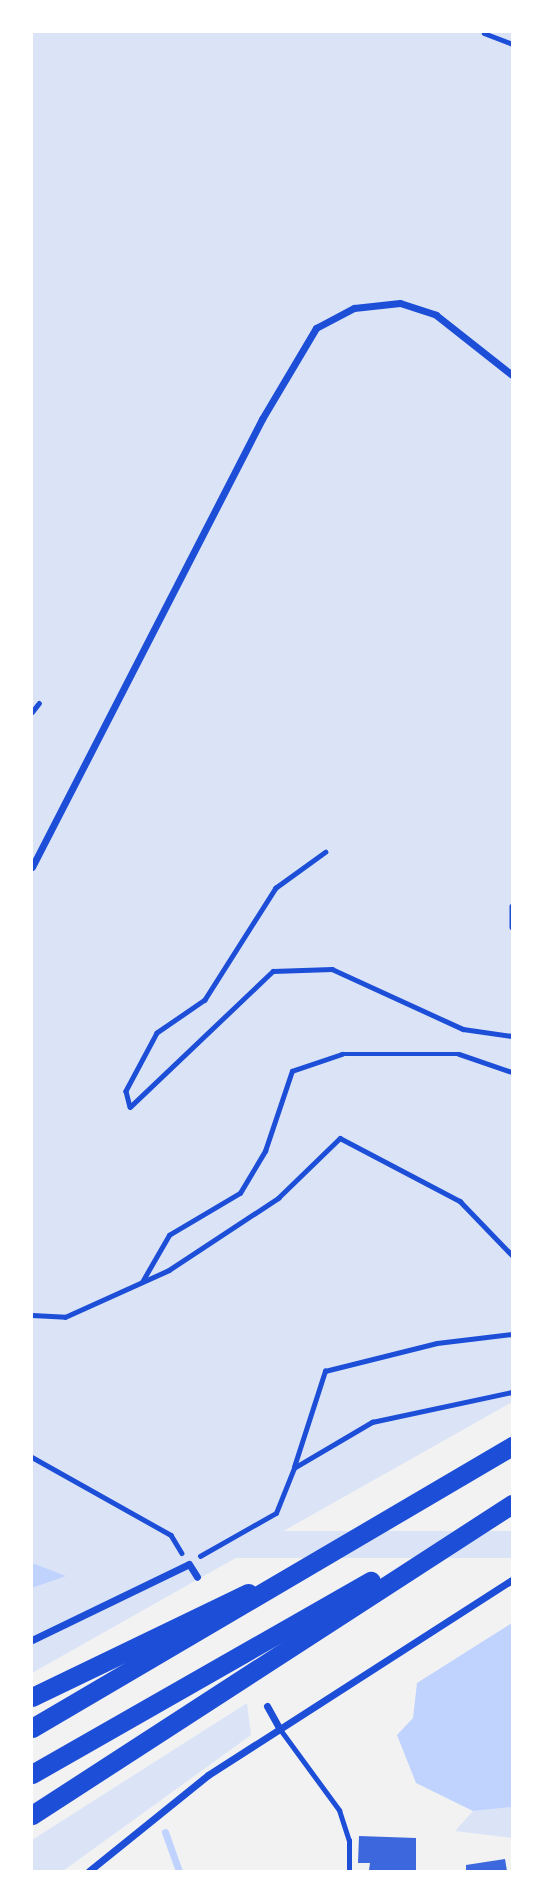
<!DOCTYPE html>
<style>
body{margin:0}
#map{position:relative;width:544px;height:1903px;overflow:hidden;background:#f2f2f2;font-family:Lato,sans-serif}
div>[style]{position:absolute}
.green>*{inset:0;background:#dbe4f7;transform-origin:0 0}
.water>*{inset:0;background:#bfd3fe}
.stream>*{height:7px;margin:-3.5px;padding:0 3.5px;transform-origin:3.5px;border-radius:3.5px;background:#bfd3fe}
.building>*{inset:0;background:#3d67dc}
.path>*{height:4.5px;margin:-2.25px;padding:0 2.25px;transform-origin:2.25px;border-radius:2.25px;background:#1d4ed8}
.service>*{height:5px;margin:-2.5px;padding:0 2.5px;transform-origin:2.5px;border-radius:2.5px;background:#1d4ed8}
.minor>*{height:7px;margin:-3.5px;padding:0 3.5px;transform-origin:3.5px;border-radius:3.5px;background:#1d4ed8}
.motorway>*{height:19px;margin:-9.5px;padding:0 9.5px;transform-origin:9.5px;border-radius:9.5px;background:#1d4ed8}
span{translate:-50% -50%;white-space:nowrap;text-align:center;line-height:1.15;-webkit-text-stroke:5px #fff;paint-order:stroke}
.frame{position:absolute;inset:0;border:33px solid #fff;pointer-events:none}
</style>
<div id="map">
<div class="green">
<div style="clip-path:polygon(32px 32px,512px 32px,512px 1402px,32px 1673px)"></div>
<div style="left:512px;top:1531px;width:27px;height:284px;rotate:90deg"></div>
<div style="clip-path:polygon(247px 1703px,251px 1735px,63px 1871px,32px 1871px,32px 1840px)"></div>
<div style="clip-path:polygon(512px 1807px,512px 1838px,455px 1831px,473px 1811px)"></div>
</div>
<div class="water">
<div style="clip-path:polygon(32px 1563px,66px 1576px,32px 1588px)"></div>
<div style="clip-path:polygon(512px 1623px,512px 1807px,473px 1811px,416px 1783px,397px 1735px,413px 1718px,417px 1683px)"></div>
</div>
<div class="stream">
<div style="left:165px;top:1832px;width:41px;rotate:70.3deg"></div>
</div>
<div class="building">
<div style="clip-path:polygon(359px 1836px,416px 1838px,416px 1871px,369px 1870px,370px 1863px,358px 1863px)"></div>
<div style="clip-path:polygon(505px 1859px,507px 1871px,466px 1871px,466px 1865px)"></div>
</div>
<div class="path">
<div style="left:484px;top:33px;width:30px;rotate:21deg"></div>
<div style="left:32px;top:712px;width:11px;rotate:-52deg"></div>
<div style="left:326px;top:852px;width:62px;rotate:144.2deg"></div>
<div style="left:276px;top:888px;width:133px;rotate:122.4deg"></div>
<div style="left:205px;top:1000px;width:58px;rotate:145.5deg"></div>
<div style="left:157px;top:1033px;width:66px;rotate:118.1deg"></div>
<div style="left:126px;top:1091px;width:16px;rotate:76deg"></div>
<div style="left:130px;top:1107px;width:197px;rotate:-43.6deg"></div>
<div style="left:273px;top:971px;width:59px;rotate:-1.9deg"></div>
<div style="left:332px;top:969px;width:144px;rotate:24.6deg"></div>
<div style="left:463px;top:1029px;width:49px;rotate:8.1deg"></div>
<div style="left:512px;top:906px;width:21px;rotate:90deg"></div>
<div style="left:142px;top:1282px;width:54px;rotate:-60.1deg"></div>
<div style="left:169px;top:1235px;width:82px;rotate:-30.6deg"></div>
<div style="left:240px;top:1193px;width:49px;rotate:-59.2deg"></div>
<div style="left:265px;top:1151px;width:84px;rotate:-71.4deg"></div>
<div style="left:292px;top:1071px;width:53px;rotate:-18.8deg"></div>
<div style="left:342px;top:1054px;width:117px"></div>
<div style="left:459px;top:1054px;width:56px;rotate:18.8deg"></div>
<div style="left:32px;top:1315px;width:33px;rotate:3deg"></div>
<div style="left:65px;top:1317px;width:114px;rotate:-24.3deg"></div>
<div style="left:169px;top:1270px;width:131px;rotate:-33.4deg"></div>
<div style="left:278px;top:1198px;width:86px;rotate:-44.1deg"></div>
<div style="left:340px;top:1138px;width:136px;rotate:27.7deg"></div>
<div style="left:460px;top:1201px;width:75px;rotate:46.1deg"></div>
<div style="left:32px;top:1457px;width:159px;rotate:29.3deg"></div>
<div style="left:171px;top:1535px;width:21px;rotate:59deg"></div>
<div style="left:294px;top:1467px;width:101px;rotate:-72.1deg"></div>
<div style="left:325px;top:1371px;width:115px;rotate:-14deg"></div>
<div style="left:437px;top:1343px;width:76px;rotate:-6.8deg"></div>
<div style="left:200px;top:1556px;width:87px;rotate:-29.5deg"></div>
<div style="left:276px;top:1513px;width:48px;rotate:-68.2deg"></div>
<div style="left:294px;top:1468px;width:91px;rotate:-30.5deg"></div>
<div style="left:372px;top:1422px;width:143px;rotate:-12.1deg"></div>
</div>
<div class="service">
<div style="left:279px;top:1728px;width:102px;rotate:53.8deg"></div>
<div style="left:339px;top:1810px;width:32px;rotate:72deg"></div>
<div style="left:349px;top:1840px;width:31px;rotate:90deg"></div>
</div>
<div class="minor">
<div style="left:32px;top:867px;width:504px;rotate:-62.82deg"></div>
<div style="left:262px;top:419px;width:106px;rotate:-59.3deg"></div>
<div style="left:316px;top:328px;width:43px;rotate:-27.8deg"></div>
<div style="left:354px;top:308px;width:46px;rotate:-6.2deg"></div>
<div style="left:400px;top:303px;width:38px;rotate:18deg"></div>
<div style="left:436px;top:315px;width:97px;rotate:38.3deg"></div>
<div style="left:32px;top:1640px;width:174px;rotate:-25.8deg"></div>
<div style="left:189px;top:1564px;width:15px;rotate:58deg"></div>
<div style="left:267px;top:1706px;width:25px;rotate:61deg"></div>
<div style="left:89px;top:1871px;width:153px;rotate:-38.9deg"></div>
<div style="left:208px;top:1775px;width:361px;rotate:-32.7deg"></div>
</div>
<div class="motorway">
<div style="left:32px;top:1697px;width:240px;rotate:-25.7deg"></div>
<div style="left:32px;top:1728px;width:557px;rotate:-30.43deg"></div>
<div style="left:32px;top:1774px;width:390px;rotate:-29.7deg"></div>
<div style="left:32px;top:1815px;width:572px;rotate:-32.94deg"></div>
</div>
<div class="frame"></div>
</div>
